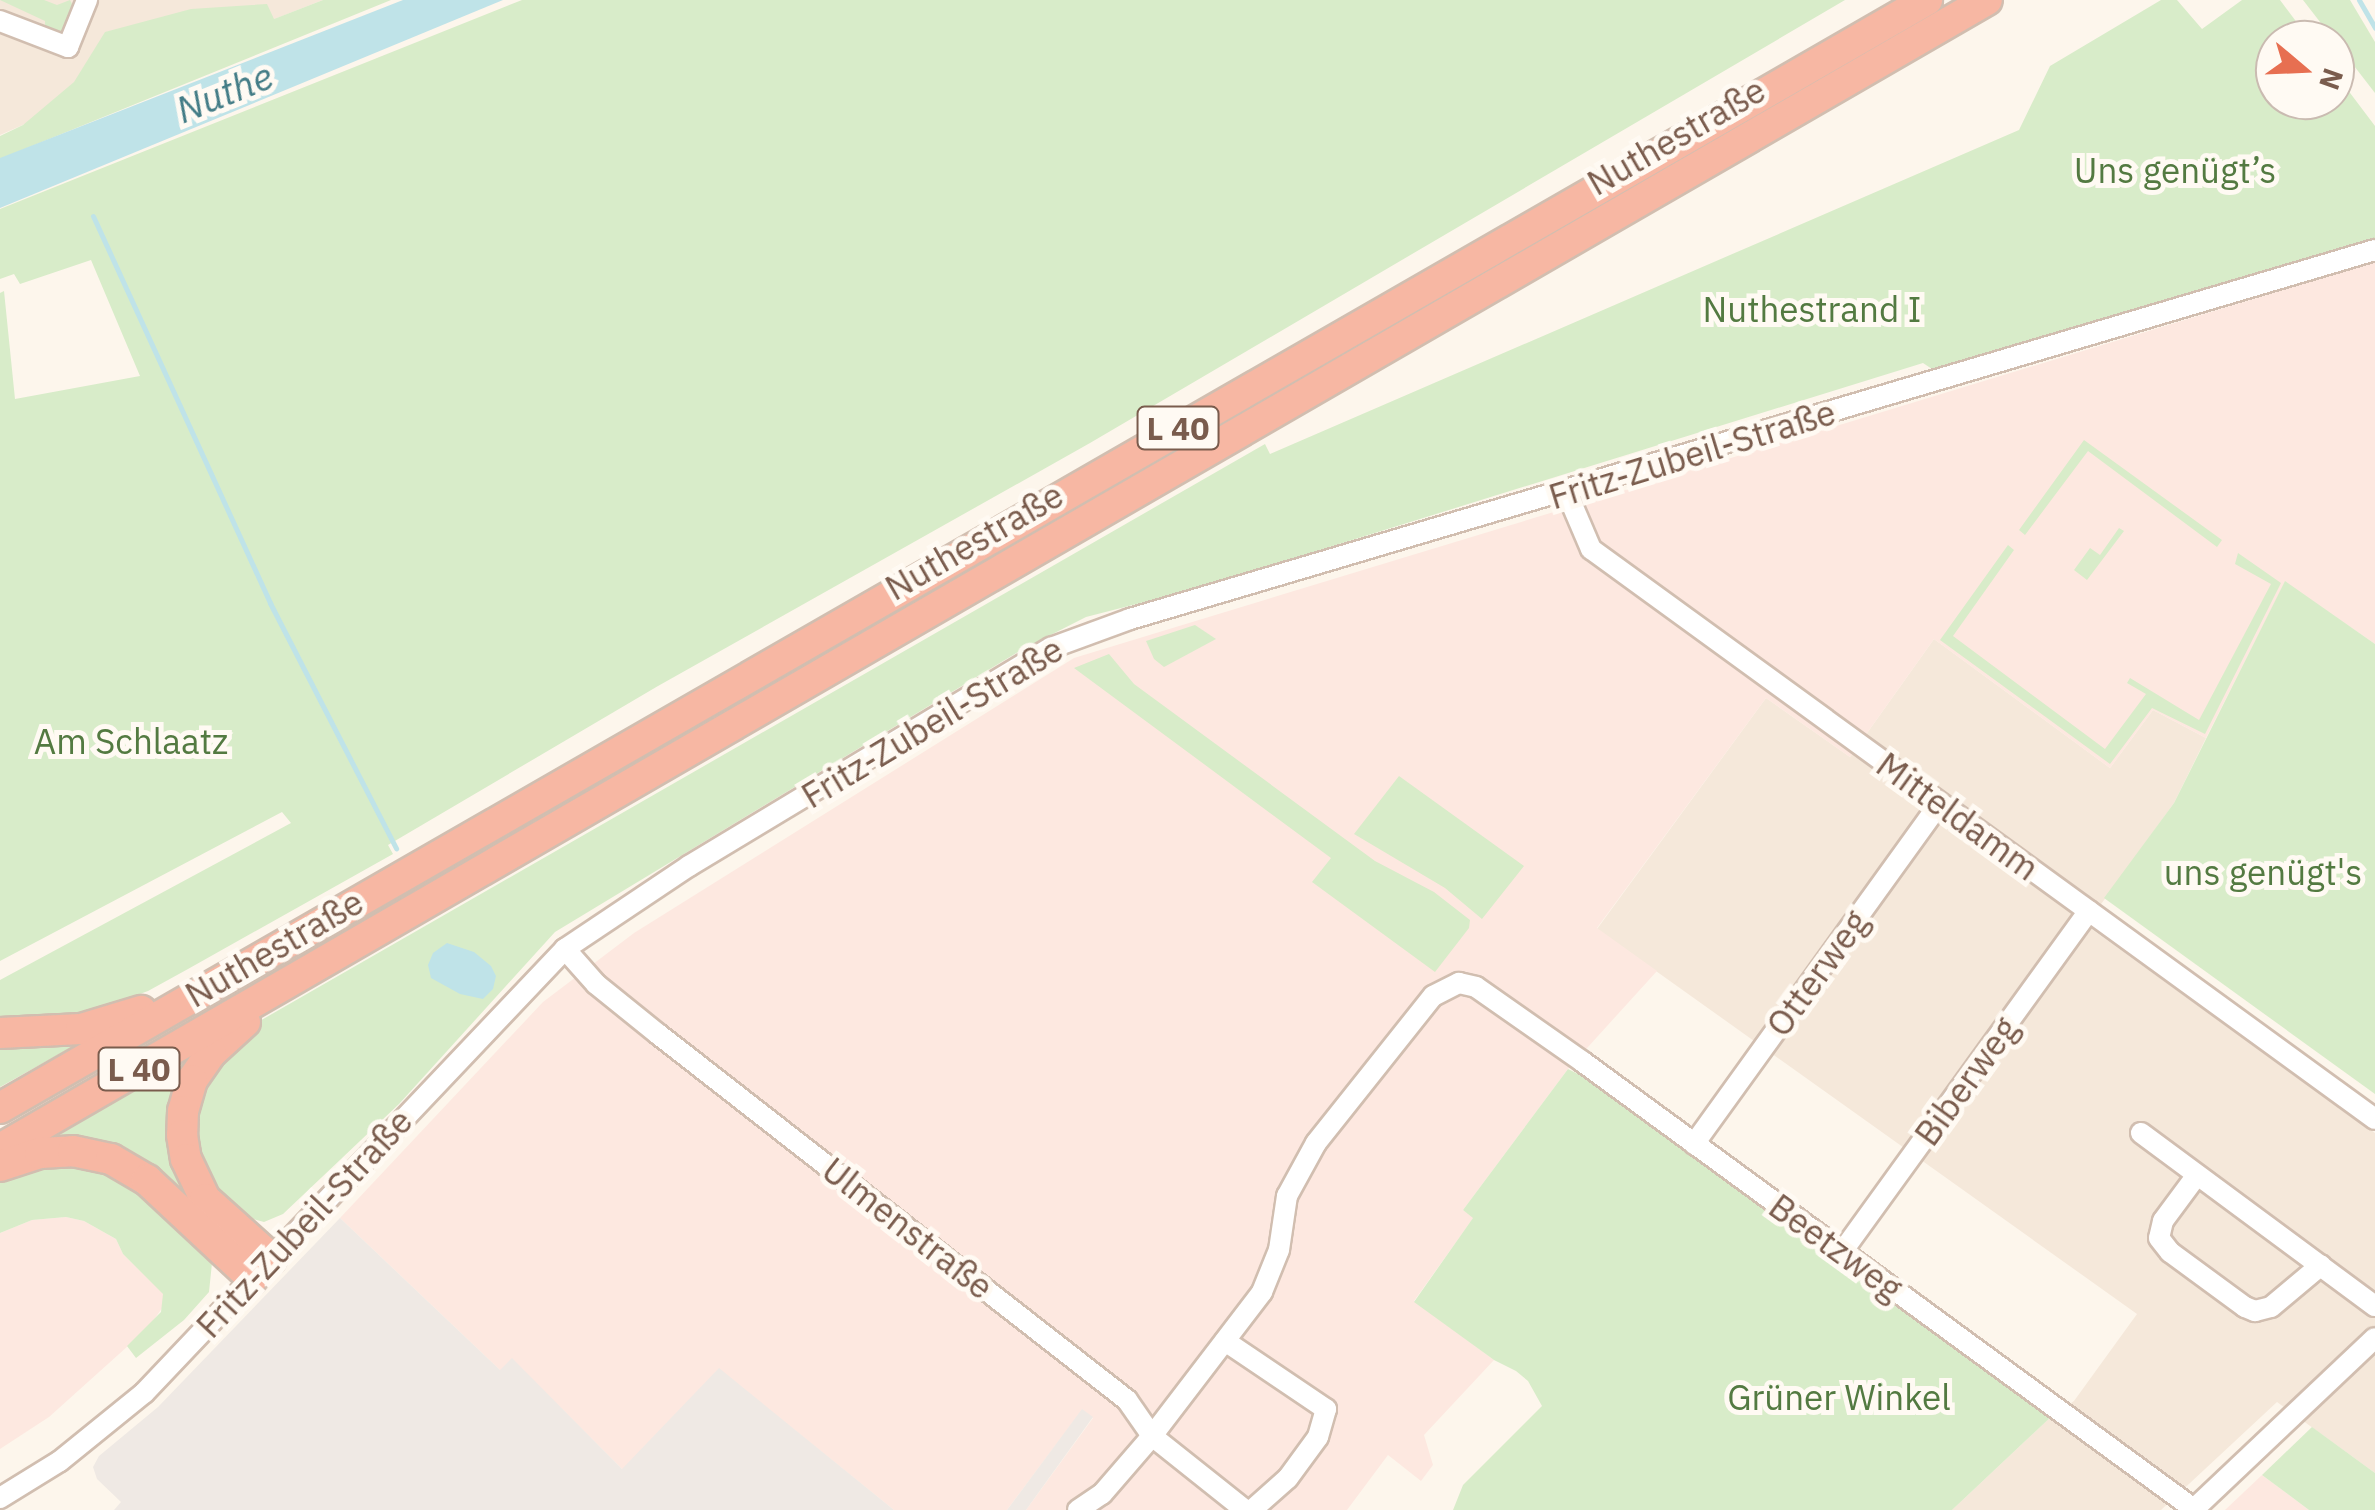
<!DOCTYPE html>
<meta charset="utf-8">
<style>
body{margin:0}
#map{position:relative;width:2375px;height:1510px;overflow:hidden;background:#fdf6ec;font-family:"IBM Plex Sans",sans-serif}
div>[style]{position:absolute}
.residential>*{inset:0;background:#f5e8da}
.commercial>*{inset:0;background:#fde8e0}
.industrial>*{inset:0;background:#efe9e4}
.green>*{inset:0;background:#d8ecc9}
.water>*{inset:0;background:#bfe3e8}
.stream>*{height:5px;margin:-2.5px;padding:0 2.5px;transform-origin:2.5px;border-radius:2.5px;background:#bfe3e8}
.roads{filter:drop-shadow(2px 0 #d1beb0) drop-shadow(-2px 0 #d1beb0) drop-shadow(0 2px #d1beb0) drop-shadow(0 -2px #d1beb0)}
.minor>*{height:20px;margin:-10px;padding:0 10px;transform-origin:10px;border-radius:10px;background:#fff}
.highway>*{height:30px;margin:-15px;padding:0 15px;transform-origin:15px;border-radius:15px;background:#f7b7a3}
span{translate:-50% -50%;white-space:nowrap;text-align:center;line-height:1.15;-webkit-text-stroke:10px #fffaf3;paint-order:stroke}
.shield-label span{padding:2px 8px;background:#fffaf3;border:2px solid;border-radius:8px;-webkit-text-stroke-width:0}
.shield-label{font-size:32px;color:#7a5c4d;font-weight:700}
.street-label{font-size:35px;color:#7a5c4d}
.park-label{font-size:35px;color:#537a41}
.water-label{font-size:38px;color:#437c86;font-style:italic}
.north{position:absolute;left:2255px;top:20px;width:100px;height:100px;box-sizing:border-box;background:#fffaf3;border:2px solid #cabbb1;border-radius:50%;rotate:109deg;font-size:28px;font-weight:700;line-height:40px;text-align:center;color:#7a5c4d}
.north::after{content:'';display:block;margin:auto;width:35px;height:45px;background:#e76f51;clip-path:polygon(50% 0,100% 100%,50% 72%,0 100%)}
</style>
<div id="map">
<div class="residential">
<div style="clip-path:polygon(0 0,323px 0,175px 58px,0 135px)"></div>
<div style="clip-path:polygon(1934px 639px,2110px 768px,2153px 710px,2206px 738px,2174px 803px,2086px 925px,2375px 1133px,2375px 1473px,2277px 1402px,2161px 1510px,1952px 1510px,2053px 1415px,2074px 1401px,2137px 1314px,1597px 929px,1766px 698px,1850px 757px)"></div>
</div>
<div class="commercial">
<div style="clip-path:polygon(2375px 262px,2375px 644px,2285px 582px,2206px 738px,2153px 710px,2110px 768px,1934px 639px,1850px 757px,1766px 698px,1597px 928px,1657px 971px,1568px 1069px,1463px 1210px,1474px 1217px,1414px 1301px,1494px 1360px,1424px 1435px,1433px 1465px,1421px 1481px,1388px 1455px,1347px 1510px,1026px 1510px,1093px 1418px,1082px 1410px,1007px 1510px,894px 1510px,719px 1369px,623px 1470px,512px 1359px,501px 1371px,340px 1218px,543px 1002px,634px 933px,1074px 658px)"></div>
<div style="clip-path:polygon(66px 1217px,84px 1221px,116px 1239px,123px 1254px,163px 1293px,165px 1304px,148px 1328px,49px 1417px,0 1449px,0 1233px,32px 1220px)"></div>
<div style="clip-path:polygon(2262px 1475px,2309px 1510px,2225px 1510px)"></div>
</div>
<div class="industrial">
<div style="clip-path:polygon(340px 1218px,500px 1370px,512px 1358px,622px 1469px,719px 1368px,894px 1510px,114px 1510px,121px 1502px,97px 1479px,93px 1467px,99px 1456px,158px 1407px)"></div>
<div style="clip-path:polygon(1082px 1409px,1093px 1417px,1026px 1510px,1007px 1510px)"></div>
</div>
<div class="green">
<div style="clip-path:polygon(0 0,44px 0,57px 5px,70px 0,74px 8px,68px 28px,58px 34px,45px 33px,45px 21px)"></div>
<div style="clip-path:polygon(323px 0,391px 0,0 159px,0 136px,23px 125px,74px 82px,105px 32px,191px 9px,267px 4px,274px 19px)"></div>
<div style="clip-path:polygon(522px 0,1845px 0,1090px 443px,658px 686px,388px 845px,393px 854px,188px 969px,148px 991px,82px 1015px,0 1019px,0 980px,291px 823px,282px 812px,0 961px,0 293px,4px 291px,15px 399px,140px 376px,91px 260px,20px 284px,14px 274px,0 279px,0 209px)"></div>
<div style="clip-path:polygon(2161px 0,2177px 0,2202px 29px,2242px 0,2280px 0,2310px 40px,2275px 40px,2275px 100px,2335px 100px,2335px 73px,2375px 126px,2375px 238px,1935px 371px,1923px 363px,1191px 590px,1086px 617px,1023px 649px,555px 932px,399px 1104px,283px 1214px,264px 1222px,243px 1216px,211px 1192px,193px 1144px,198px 1091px,258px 1022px,1265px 444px,1270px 454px,2019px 130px,2050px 66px)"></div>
<div style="clip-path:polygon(2303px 0,2350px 0,2375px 42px,2375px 93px)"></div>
<div style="clip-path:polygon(2084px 440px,2222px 540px,2217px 547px,2088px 451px,2025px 535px,2019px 530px)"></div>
<div style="clip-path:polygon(2119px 528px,2124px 531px,2087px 580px,2074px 570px,2090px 548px,2100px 555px)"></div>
<div style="clip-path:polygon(2008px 545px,2014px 550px,1953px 636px,2105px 749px,2146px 694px,2127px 683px,2130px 678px,2199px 720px,2271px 584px,2235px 564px,2238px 553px,2281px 583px,2205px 734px,2152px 708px,2110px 764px,1940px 640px)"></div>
<div style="clip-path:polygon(2285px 581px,2375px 644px,2375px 1094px,2104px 898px,2174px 803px)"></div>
<div style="clip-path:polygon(1195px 625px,1216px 639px,1164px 667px,1154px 659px,1146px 641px)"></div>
<div style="clip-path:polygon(1109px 654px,1134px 684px,1375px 861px,1434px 892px,1470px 920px,1469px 928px,1435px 972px,1312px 882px,1331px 858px,1074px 668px)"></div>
<div style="clip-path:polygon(1399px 776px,1524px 866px,1482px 919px,1445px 888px,1354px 834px)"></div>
<div style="clip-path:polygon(81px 1042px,0 1087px,0 1047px)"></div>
<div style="clip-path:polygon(194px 1056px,195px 1203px,167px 1178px,45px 1142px)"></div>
<div style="clip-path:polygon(1568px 1069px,1592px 1081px,2053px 1415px,1952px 1510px,1453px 1510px,1463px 1485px,1542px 1406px,1528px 1381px,1516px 1371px,1494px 1360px,1414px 1302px,1473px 1218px,1463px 1210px)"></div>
<div style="clip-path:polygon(61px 1161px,124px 1178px,206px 1250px,212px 1263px,209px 1292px,184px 1320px,136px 1358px,127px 1346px,161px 1312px,163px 1294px,123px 1254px,116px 1239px,84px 1221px,66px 1217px,32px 1220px,0 1233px,0 1176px)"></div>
<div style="clip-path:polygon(2312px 1427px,2375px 1473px,2375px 1510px,2309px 1510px,2262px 1475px)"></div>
</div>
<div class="water">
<div style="clip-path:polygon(403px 0,503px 0,0 208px,0 158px)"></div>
<div style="clip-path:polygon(447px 943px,474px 952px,491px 966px,496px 976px,493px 989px,483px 999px,460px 994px,431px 978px,428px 965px,433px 953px)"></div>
</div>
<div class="stream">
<div style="left:2359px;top:0;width:32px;rotate:60deg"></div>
<div style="left:93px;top:216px;width:426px;rotate:65.4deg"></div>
<div style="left:270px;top:603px;width:276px;rotate:62.8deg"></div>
</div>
<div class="roads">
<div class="minor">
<div style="left:0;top:21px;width:73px;rotate:20.9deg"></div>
<div style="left:68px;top:47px;width:51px;rotate:-68deg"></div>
<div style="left:1567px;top:493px;width:61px;rotate:66.8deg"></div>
<div style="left:1591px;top:549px;width:969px;rotate:36.02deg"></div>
<div style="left:565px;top:949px;width:47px;rotate:48.5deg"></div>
<div style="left:596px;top:984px;width:80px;rotate:38.9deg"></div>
<div style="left:658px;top:1034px;width:595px;rotate:37.97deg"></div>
<div style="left:1127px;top:1400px;width:44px;rotate:55.2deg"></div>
<div style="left:1152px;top:1436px;width:119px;rotate:38.5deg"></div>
<div style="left:2141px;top:1133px;width:291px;rotate:36.5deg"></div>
<div style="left:1694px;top:1144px;width:420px;rotate:-54.2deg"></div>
<div style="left:2197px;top:1175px;width:57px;rotate:126.5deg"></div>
<div style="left:2163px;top:1221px;width:17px;rotate:103deg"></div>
<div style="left:2159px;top:1238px;width:18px;rotate:52deg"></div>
<div style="left:2170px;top:1252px;width:93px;rotate:36.3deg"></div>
<div style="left:2245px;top:1307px;width:11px;rotate:22deg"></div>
<div style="left:2255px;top:1311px;width:16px;rotate:-14deg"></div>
<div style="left:2271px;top:1307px;width:65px;rotate:-40deg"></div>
<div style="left:1842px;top:1252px;width:421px;rotate:-54.1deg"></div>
<div style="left:1225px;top:1341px;width:122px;rotate:34deg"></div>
<div style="left:1326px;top:1409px;width:29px;rotate:106deg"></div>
<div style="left:1318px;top:1437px;width:51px;rotate:126.2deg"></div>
<div style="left:1288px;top:1478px;width:48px;rotate:138.4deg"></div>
<div style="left:0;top:1498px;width:70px;rotate:-31.7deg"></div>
<div style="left:60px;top:1461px;width:108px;rotate:-39deg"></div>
<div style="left:144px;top:1393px;width:612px;rotate:-46.52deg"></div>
<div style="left:565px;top:949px;width:149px;rotate:-33.8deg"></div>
<div style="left:689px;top:866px;width:423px;rotate:-31.1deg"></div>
<div style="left:1051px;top:648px;width:84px;rotate:-20.2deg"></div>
<div style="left:1130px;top:619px;width:1299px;rotate:-16.51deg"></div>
<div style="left:1078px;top:1510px;width:29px;rotate:-34deg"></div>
<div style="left:1102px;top:1494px;width:77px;rotate:-49.2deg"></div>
<div style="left:1152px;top:1436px;width:181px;rotate:-52.6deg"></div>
<div style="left:1262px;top:1292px;width:45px;rotate:-68deg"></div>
<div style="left:1279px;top:1250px;width:55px;rotate:-81.6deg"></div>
<div style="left:1287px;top:1196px;width:60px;rotate:-61.3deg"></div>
<div style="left:1316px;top:1143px;width:188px;rotate:-51.5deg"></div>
<div style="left:1433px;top:996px;width:29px;rotate:-27deg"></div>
<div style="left:1459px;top:983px;width:17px;rotate:13deg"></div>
<div style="left:1476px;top:987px;width:131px;rotate:35deg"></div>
<div style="left:1583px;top:1062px;width:757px;rotate:36.19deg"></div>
<div style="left:2193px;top:1510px;width:250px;rotate:-43.4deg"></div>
</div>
<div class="highway">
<div style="left:245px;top:1022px;width:46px;rotate:137.6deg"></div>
<div style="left:211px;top:1053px;width:33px;rotate:125deg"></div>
<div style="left:192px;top:1080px;width:32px;rotate:106deg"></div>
<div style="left:183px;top:1111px;width:24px;rotate:92deg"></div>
<div style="left:182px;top:1135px;width:24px;rotate:81deg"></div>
<div style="left:186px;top:1159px;width:44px;rotate:64.6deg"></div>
<div style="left:205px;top:1199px;width:89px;rotate:41.8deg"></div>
<div style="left:0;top:1033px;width:81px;rotate:-2.8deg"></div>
<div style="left:81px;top:1029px;width:63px;rotate:-16.7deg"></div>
<div style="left:0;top:1108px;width:2223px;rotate:-29.9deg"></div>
<div style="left:0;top:1149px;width:2295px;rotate:-30.04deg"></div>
<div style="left:0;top:1166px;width:42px;rotate:-18deg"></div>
<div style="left:40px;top:1153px;width:33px;rotate:-3deg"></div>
<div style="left:73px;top:1151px;width:39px;rotate:12deg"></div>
<div style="left:111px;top:1159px;width:42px;rotate:30.3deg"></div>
<div style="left:147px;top:1180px;width:144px;rotate:43deg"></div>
</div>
</div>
<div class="shield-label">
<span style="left:1178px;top:428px">L 40</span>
<span style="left:139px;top:1069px">L 40</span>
</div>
<div class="street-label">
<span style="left:1676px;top:136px;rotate:-30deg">Nuthestraße</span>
<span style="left:1692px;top:454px;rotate:-17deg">Fritz-Zubeil-Straße</span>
<span style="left:974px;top:541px;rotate:-30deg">Nuthestraße</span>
<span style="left:932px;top:722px;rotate:-31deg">Fritz-Zubeil-Straße</span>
<span style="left:1958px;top:816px;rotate:36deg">Mitteldamm</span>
<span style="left:274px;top:948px;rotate:-30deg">Nuthestraße</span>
<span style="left:1817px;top:973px;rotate:-54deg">Otterweg</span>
<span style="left:1966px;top:1081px;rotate:-54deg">Biberweg</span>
<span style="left:304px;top:1223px;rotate:-47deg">Fritz-Zubeil-Straße</span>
<span style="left:908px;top:1228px;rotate:38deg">Ulmenstraße</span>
<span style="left:1836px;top:1247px;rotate:36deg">Beetzweg</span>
</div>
<div class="park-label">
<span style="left:2175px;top:170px">Uns genügt’s</span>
<span style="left:1812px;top:309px">Nuthestrand I</span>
<span style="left:131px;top:741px">Am Schlaatz</span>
<span style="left:2263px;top:872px">uns genügt's</span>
<span style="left:1839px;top:1397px">Grüner Winkel</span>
</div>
<div class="water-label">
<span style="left:224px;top:92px;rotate:-22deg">Nuthe</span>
</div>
<div class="north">N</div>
</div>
